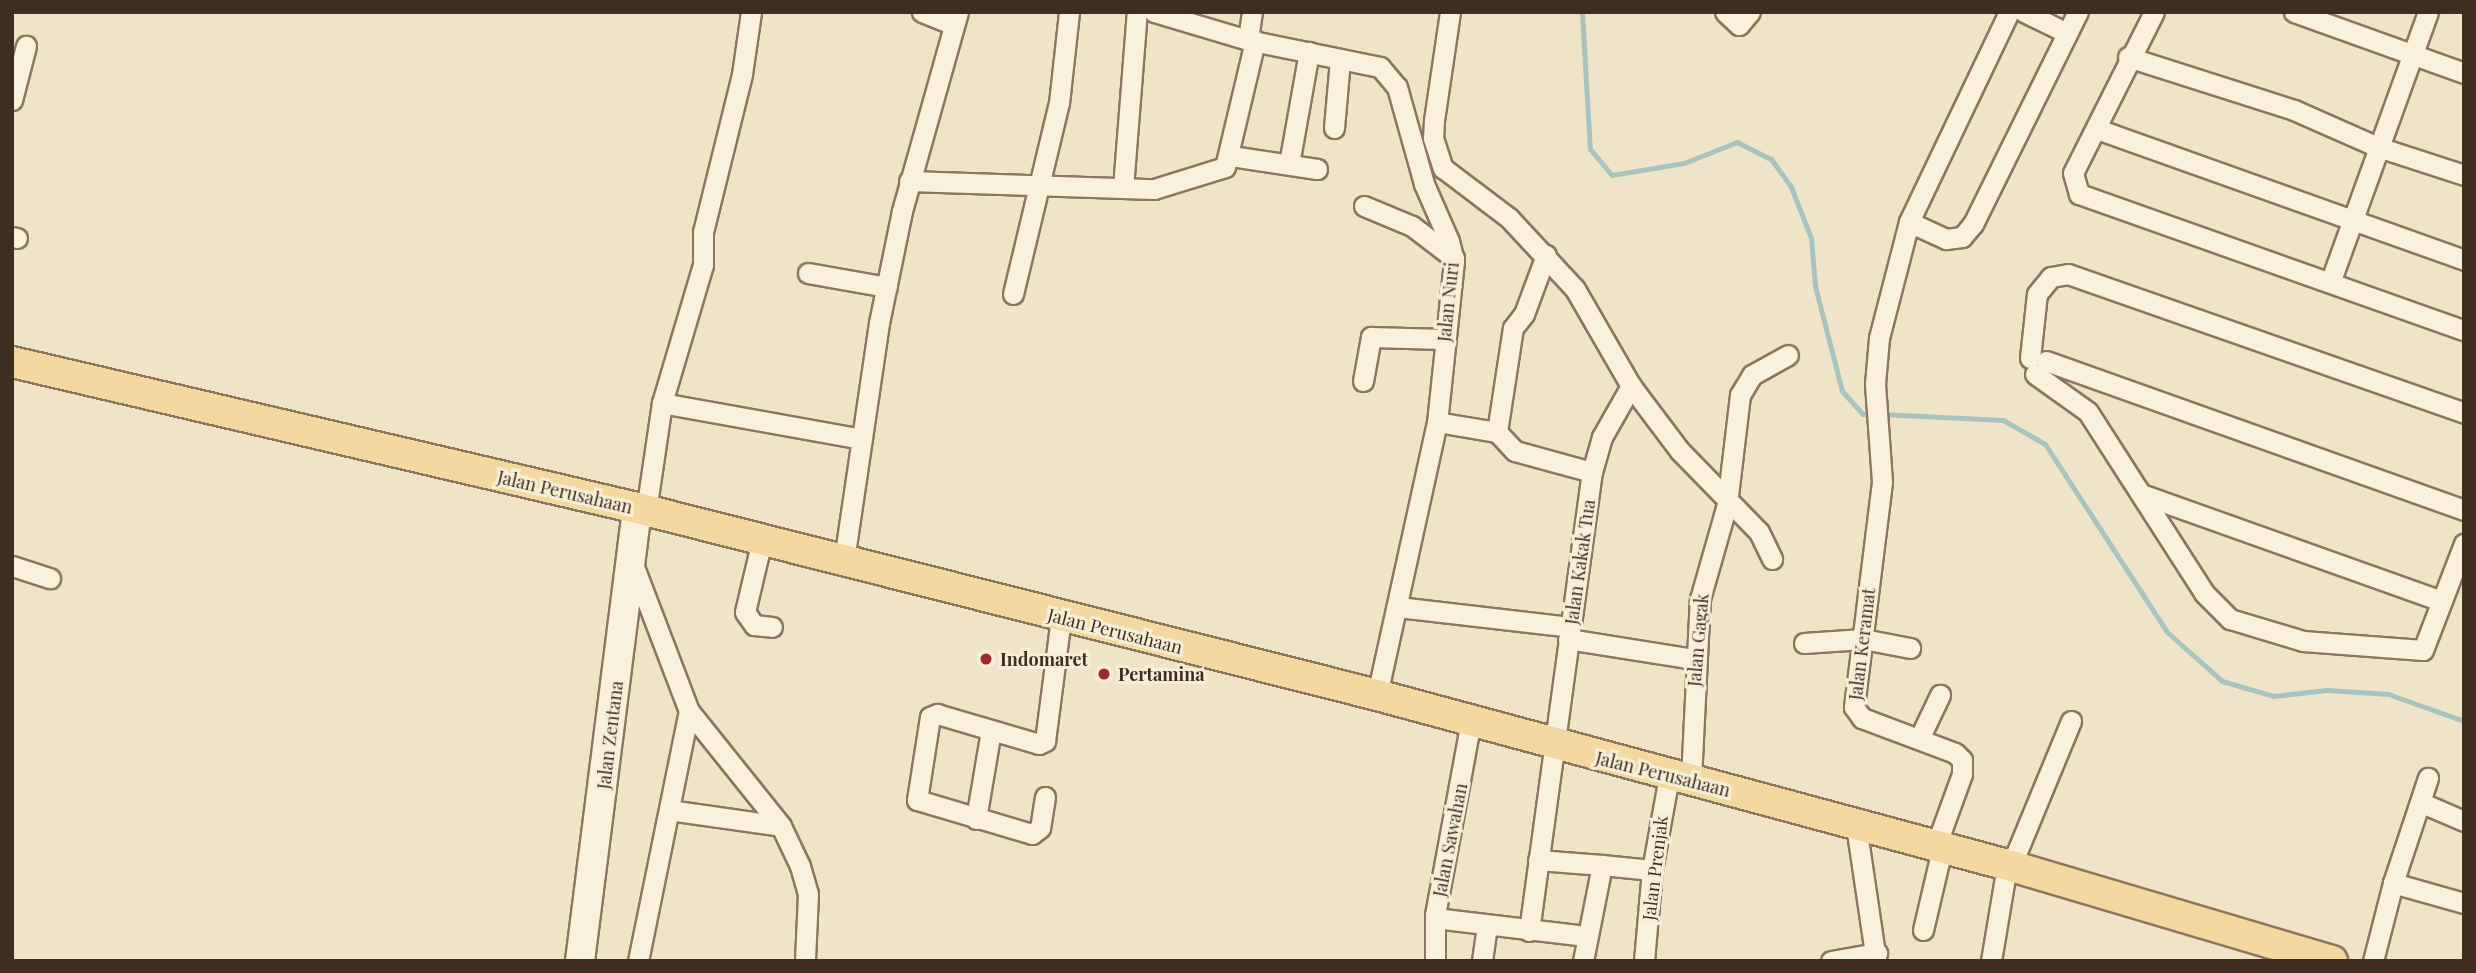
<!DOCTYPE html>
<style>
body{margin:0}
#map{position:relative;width:2476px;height:973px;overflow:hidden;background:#f0e4c8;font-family:"Playfair Display",serif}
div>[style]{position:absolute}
.stream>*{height:5px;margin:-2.5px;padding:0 2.5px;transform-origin:2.5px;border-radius:2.5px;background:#a9c4bc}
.roads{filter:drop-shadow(2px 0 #8d765c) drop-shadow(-2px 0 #8d765c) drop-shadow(0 2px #8d765c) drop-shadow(0 -2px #8d765c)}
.street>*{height:19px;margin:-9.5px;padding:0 9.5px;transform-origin:9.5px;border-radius:9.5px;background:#faf1dc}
.secondary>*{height:28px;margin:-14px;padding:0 14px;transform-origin:14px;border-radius:14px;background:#faf1dc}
.primary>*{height:30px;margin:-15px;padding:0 15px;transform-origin:15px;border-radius:15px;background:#f3d9a0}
.dots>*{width:19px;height:19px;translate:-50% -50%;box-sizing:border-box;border:4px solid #f7eed8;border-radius:50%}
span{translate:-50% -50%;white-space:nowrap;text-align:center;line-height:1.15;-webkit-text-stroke:6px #f7eed8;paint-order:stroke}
.street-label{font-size:18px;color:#3d2e20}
.poi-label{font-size:18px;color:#3d2e20;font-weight:700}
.left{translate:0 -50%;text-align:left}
.frame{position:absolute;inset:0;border:14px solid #3d2e20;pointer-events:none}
</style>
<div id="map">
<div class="stream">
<div style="left:1582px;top:12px;width:137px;rotate:86.7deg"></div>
<div style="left:1590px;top:149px;width:34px;rotate:50deg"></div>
<div style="left:1612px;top:175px;width:73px;rotate:-9.5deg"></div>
<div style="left:1684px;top:163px;width:57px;rotate:-21.6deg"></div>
<div style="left:1737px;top:142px;width:38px;rotate:27deg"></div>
<div style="left:1771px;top:159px;width:34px;rotate:54deg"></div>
<div style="left:1791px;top:187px;width:55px;rotate:68.6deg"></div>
<div style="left:1811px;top:238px;width:48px;rotate:85.2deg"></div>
<div style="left:1815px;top:286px;width:108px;rotate:75.6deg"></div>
<div style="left:1842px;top:391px;width:31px;rotate:48deg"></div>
<div style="left:1863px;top:414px;width:8px"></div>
<div style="left:1881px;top:414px;width:122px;rotate:2.8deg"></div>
<div style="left:2003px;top:420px;width:48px;rotate:29.7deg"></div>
<div style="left:2045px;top:444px;width:224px;rotate:57deg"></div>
<div style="left:2167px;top:632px;width:74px;rotate:41.7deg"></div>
<div style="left:2222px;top:681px;width:53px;rotate:16.4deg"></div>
<div style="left:2273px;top:696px;width:54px;rotate:-6.3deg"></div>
<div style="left:2327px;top:690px;width:61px;rotate:3.8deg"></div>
<div style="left:2388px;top:694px;width:81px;rotate:19.6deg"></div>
</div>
<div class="roads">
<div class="street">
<div style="left:922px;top:12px;width:32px;rotate:22deg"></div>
<div style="left:1154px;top:12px;width:98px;rotate:16.6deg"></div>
<div style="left:1248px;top:40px;width:135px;rotate:11.6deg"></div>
<div style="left:1380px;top:67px;width:26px;rotate:50deg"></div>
<div style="left:1397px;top:87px;width:101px;rotate:74.4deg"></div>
<div style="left:1424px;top:184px;width:62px;rotate:66.3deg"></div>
<div style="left:1449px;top:241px;width:21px;rotate:76deg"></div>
<div style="left:1454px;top:261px;width:162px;rotate:96deg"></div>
<div style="left:1437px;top:422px;width:280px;rotate:102.4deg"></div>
<div style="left:1450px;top:12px;width:109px;rotate:98.4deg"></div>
<div style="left:1434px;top:120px;width:18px;rotate:93deg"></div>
<div style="left:1433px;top:138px;width:32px;rotate:72deg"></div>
<div style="left:1443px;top:168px;width:83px;rotate:37.1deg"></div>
<div style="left:1509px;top:218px;width:97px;rotate:47.1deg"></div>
<div style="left:1575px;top:289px;width:112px;rotate:60deg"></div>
<div style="left:1631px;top:386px;width:81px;rotate:53deg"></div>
<div style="left:1680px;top:451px;width:113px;rotate:45.7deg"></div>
<div style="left:1759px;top:532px;width:30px;rotate:64deg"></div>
<div style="left:1725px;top:12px;width:19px;rotate:43deg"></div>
<div style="left:1739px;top:25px;width:17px;rotate:-50deg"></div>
<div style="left:2009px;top:12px;width:233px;rotate:115.5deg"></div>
<div style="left:1909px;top:222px;width:41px;rotate:24.7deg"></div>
<div style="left:1946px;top:239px;width:16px;rotate:-7deg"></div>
<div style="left:1962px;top:237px;width:17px;rotate:-50deg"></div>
<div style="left:1973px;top:224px;width:237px;rotate:-63.7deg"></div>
<div style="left:2024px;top:12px;width:48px;rotate:26deg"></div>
<div style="left:2154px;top:12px;width:180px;rotate:116.7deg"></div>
<div style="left:2073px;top:173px;width:22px;rotate:74deg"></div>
<div style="left:2079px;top:194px;width:408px;rotate:19.5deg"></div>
<div style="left:2294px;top:12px;width:181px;rotate:19.7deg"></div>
<div style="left:1248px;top:40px;width:28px;rotate:-82deg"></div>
<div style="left:2128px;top:57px;width:174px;rotate:17.7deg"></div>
<div style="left:2294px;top:110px;width:92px;rotate:23.8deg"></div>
<div style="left:2378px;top:147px;width:90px;rotate:18deg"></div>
<div style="left:12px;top:100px;width:56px;rotate:-75.5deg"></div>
<div style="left:1334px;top:128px;width:69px;rotate:-85deg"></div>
<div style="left:2097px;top:129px;width:390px;rotate:19.6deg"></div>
<div style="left:1231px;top:156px;width:87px;rotate:8.6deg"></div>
<div style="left:1289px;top:164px;width:114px;rotate:-79.9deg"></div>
<div style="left:909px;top:181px;width:245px;rotate:1.9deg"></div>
<div style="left:1154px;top:189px;width:74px;rotate:-17.2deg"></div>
<div style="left:1225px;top:167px;width:130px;rotate:-76.6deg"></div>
<div style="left:1123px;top:188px;width:177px;rotate:-85.5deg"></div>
<div style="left:1364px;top:206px;width:52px;rotate:22.6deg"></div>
<div style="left:1412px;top:226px;width:53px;rotate:37.3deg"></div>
<div style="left:1909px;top:222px;width:120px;rotate:104.5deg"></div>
<div style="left:1879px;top:338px;width:46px;rotate:95deg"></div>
<div style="left:1875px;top:384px;width:98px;rotate:85.9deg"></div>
<div style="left:1882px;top:482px;width:227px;rotate:97.1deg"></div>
<div style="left:1854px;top:707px;width:14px;rotate:54deg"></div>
<div style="left:1862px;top:718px;width:99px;rotate:20.6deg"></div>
<div style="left:1955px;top:753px;width:10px;rotate:45deg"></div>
<div style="left:1962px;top:760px;width:14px;rotate:90deg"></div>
<div style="left:1962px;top:774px;width:79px;rotate:110deg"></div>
<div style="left:12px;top:237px;width:5px;rotate:11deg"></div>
<div style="left:808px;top:273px;width:80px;rotate:10deg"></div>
<div style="left:2331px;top:280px;width:285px;rotate:-70.1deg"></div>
<div style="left:1013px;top:294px;width:196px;rotate:-76.5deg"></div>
<div style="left:1059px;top:103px;width:92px;rotate:-83.7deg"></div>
<div style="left:2030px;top:358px;width:64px;rotate:-83.8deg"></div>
<div style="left:2037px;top:294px;width:22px;rotate:-51deg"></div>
<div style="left:2051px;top:277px;width:17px;rotate:-10deg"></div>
<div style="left:2068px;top:274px;width:420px;rotate:19.3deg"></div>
<div style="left:2046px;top:361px;width:444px;rotate:19.6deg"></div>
<div style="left:2035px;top:374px;width:65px;rotate:35.6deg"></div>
<div style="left:2088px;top:412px;width:215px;rotate:57.3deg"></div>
<div style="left:2204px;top:593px;width:37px;rotate:45deg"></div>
<div style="left:2230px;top:619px;width:76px;rotate:16.8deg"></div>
<div style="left:2303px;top:641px;width:120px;rotate:4.3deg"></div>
<div style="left:2423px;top:650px;width:114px;rotate:-68.9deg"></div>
<div style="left:1363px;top:381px;width:45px;rotate:-79.7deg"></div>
<div style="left:1371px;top:337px;width:73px;rotate:1.6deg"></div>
<div style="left:662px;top:403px;width:203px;rotate:10.2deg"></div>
<div style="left:1437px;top:422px;width:61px;rotate:9.5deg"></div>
<div style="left:1497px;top:432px;width:26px;rotate:47deg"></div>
<div style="left:1515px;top:451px;width:80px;rotate:15.3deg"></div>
<div style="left:1497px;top:432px;width:105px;rotate:-81.3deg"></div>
<div style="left:1513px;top:328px;width:18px;rotate:-52deg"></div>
<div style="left:1524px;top:314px;width:63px;rotate:-69.6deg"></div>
<div style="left:2141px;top:494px;width:319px;rotate:19.6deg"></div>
<div style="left:646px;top:511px;width:109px;rotate:-81.6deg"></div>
<div style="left:662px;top:403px;width:144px;rotate:-73.5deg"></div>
<div style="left:703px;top:265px;width:33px;rotate:-90deg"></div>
<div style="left:703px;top:232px;width:163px;rotate:-76.1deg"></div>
<div style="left:742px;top:74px;width:63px;rotate:-81.7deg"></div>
<div style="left:762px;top:540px;width:74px;rotate:103.3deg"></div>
<div style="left:745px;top:612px;width:16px;rotate:55deg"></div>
<div style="left:754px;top:625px;width:18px;rotate:6deg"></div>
<div style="left:631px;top:559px;width:163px;rotate:69.1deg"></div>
<div style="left:689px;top:711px;width:147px;rotate:51.3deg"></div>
<div style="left:781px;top:826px;width:44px;rotate:64.6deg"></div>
<div style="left:800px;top:866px;width:29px;rotate:74deg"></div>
<div style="left:808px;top:894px;width:67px;rotate:92.6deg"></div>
<div style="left:844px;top:560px;width:240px;rotate:-81.6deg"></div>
<div style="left:879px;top:323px;width:114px;rotate:-78.4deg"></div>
<div style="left:902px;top:211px;width:207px;rotate:-74.3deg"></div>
<div style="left:12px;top:566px;width:40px;rotate:18deg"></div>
<div style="left:1398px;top:607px;width:173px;rotate:6.6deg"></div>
<div style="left:1568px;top:639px;width:128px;rotate:9deg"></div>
<div style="left:1804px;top:643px;width:59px;rotate:-3.9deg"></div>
<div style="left:1863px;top:639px;width:48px;rotate:10.8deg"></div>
<div style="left:1919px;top:739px;width:49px;rotate:-64.5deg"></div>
<div style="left:1691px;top:780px;width:181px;rotate:-87.2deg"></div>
<div style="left:1700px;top:599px;width:99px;rotate:-74.1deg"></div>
<div style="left:1727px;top:504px;width:110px;rotate:-83.2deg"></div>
<div style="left:1740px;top:395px;width:23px;rotate:-59deg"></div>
<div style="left:1752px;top:375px;width:41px;rotate:-29.1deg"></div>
<div style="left:1045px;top:797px;width:31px;rotate:99deg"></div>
<div style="left:1040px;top:828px;width:10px;rotate:143deg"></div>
<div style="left:1032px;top:834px;width:120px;rotate:-163.5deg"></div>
<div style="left:917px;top:800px;width:84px;rotate:-81.1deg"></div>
<div style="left:930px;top:717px;width:8px;rotate:-23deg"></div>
<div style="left:937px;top:714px;width:106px;rotate:16.4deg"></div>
<div style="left:1039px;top:744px;width:7px;rotate:-27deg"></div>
<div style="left:1045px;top:741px;width:124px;rotate:-82.6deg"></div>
<div style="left:2422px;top:803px;width:46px;rotate:23.2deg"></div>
<div style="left:669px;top:810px;width:113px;rotate:8.1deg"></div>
<div style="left:976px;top:819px;width:90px;rotate:-80.4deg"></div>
<div style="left:1856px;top:825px;width:137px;rotate:81.6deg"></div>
<div style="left:1538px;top:860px;width:64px;rotate:4.5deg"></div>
<div style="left:2011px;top:866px;width:157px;rotate:-67.5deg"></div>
<div style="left:2393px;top:883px;width:74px;rotate:15.7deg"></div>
<div style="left:1435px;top:918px;width:152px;rotate:6.8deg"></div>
<div style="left:1923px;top:930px;width:83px;rotate:-76.8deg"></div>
<div style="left:1529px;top:931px;width:463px;rotate:-82.2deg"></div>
<div style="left:1592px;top:472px;width:36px;rotate:-74deg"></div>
<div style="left:1602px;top:437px;width:59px;rotate:-60.4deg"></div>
<div style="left:638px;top:961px;width:255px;rotate:-78.5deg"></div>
<div style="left:1435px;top:961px;width:46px;rotate:-90deg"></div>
<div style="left:1435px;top:915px;width:197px;rotate:-79.5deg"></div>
<div style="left:1482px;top:961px;width:34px;rotate:-82deg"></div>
<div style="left:1583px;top:961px;width:98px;rotate:-78.8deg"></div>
<div style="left:1602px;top:865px;width:50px;rotate:5.7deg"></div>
<div style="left:1644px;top:961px;width:91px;rotate:-85deg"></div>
<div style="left:1652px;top:870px;width:96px;rotate:-79.7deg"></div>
<div style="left:1831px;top:961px;width:47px;rotate:-9.9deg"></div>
<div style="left:1991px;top:961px;width:97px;rotate:-80.5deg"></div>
<div style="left:2373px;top:961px;width:81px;rotate:-75.6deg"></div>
<div style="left:2393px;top:883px;width:111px;rotate:-71.6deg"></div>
</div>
<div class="secondary">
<div style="left:580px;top:961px;width:457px;rotate:-82.8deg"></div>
</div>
<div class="primary">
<div style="left:12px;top:362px;width:642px;rotate:13.15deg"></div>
<div style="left:637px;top:508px;width:763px;rotate:14.18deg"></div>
<div style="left:1377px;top:695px;width:657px;rotate:15.09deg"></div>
<div style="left:2011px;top:866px;width:335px;rotate:16.5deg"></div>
</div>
</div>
<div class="dots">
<div style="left:986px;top:659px;background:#9e2a2b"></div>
<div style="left:1104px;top:674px;background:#9e2a2b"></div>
</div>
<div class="street-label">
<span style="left:1448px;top:302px;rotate:-84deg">Jalan Nuri</span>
<span style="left:565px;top:492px;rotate:13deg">Jalan Perusahaan</span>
<span style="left:1580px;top:562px;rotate:-82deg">Jalan Kakak Tua</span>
<span style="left:1115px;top:631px;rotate:14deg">Jalan Perusahaan</span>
<span style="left:1698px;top:640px;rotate:-85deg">Jalan Gagak</span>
<span style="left:1862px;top:644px;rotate:-83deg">Jalan Keramat</span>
<span style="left:610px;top:735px;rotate:-83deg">Jalan Zentana</span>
<span style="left:1663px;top:774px;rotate:14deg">Jalan Perusahaan</span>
<span style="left:1450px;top:840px;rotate:-79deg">Jalan Sawahan</span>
<span style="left:1655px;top:868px;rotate:-83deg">Jalan Prenjak</span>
</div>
<div class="poi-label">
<span class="left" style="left:1000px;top:659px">Indomaret</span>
<span class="left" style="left:1118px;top:674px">Pertamina</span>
</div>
<div class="frame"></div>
</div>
